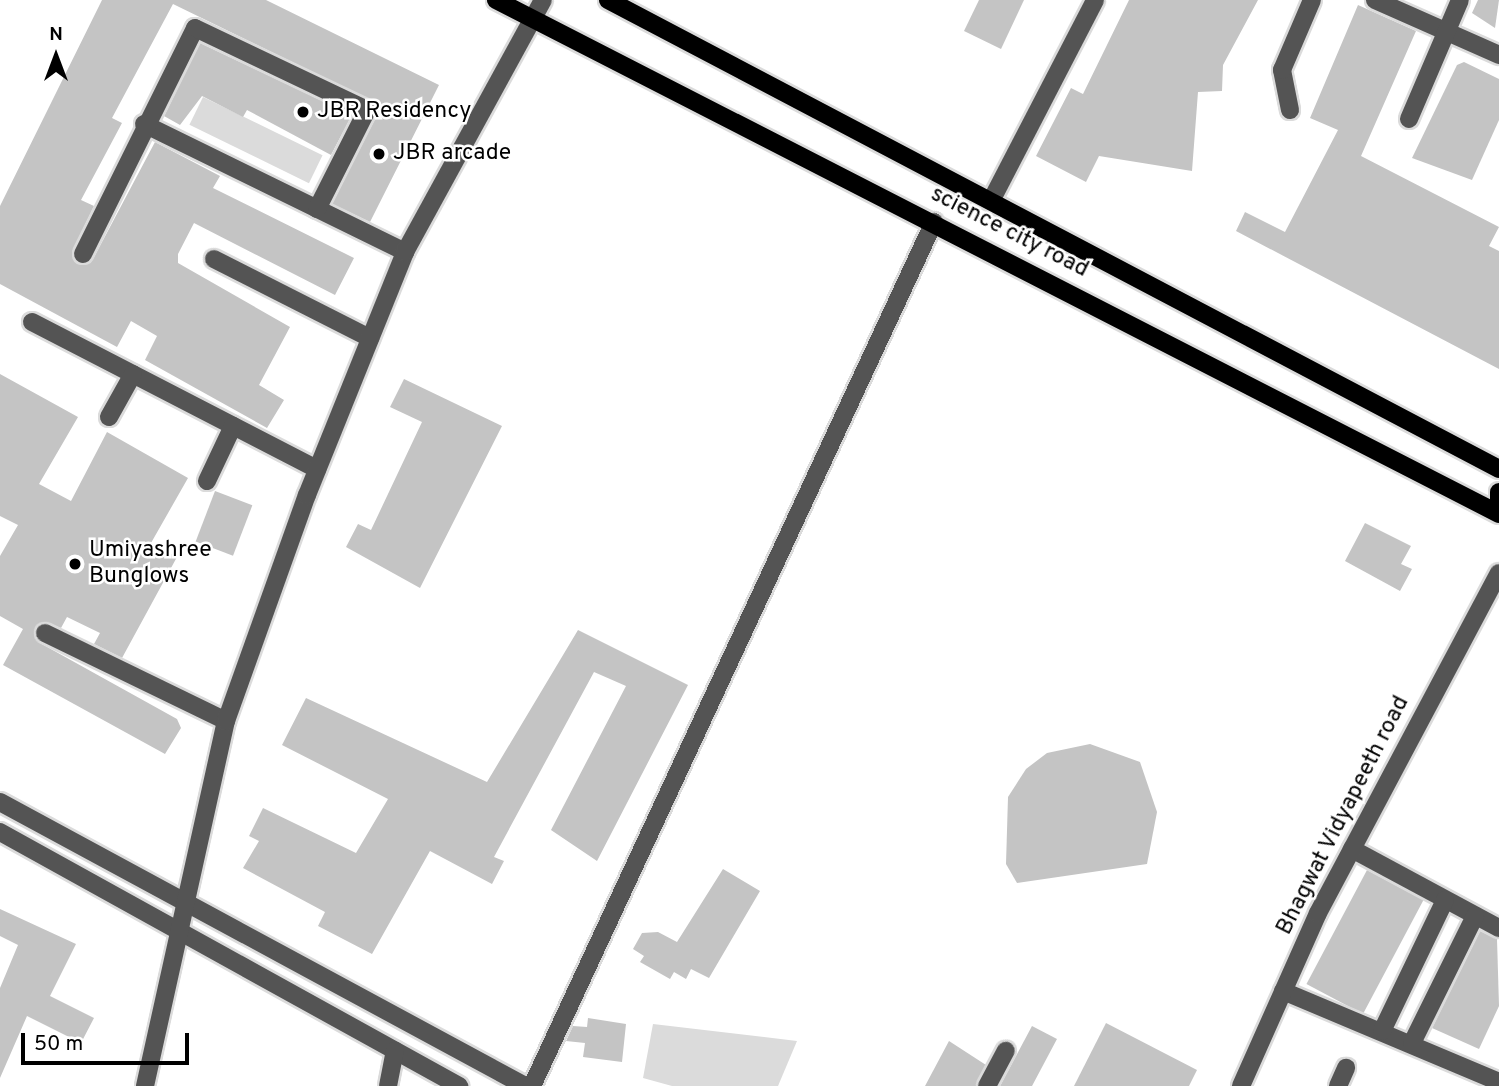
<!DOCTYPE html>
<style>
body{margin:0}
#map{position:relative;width:1499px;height:1086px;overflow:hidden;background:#fff;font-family:Overpass,sans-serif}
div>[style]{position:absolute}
.green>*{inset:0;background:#dbdbdb;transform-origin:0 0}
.building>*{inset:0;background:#c4c4c4;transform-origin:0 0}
.roads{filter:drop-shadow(2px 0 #dbdbdb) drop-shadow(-2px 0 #dbdbdb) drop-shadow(0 2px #dbdbdb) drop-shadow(0 -2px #dbdbdb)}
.minor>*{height:18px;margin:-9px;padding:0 9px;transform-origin:9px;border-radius:9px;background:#545454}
.major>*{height:18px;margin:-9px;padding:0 9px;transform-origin:9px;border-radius:9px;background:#000}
.dots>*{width:19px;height:19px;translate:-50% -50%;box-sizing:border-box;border:4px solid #fff;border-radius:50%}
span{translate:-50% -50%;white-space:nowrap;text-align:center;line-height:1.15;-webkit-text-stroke:5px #fff;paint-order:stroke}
.poi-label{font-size:23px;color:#000}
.left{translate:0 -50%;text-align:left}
.street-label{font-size:23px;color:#000}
.north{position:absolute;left:21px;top:21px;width:70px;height:70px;-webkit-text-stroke:5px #fff;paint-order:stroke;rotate:0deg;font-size:19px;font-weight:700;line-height:28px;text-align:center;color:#000}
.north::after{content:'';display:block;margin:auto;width:24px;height:32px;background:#000;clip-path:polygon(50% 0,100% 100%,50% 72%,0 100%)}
.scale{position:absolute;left:21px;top:1033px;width:168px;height:32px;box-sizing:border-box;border:4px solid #000;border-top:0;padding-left:9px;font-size:21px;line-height:24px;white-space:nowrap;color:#000;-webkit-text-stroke:5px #fff;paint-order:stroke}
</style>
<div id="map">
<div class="green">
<div style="left:203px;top:97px;width:133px;height:31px;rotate:26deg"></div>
<div style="clip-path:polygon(653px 1024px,797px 1041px,778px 1086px,672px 1086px,643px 1078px)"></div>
</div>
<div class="building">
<div style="clip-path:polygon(102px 0,266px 0,439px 85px,370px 222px,332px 204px,377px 115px,376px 103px,173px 4px,112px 118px,122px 123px,81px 200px,94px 206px,73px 250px,77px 264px,93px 259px,155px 142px,220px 176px,213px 188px,354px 258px,335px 295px,194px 223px,178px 254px,178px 263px,290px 327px,259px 385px,284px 400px,267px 428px,145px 360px,157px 336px,131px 321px,117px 347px,0 284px,0 206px)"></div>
<div style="clip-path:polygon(979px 0,1024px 0,1001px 49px,964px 31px)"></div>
<div style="clip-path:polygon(1129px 0,1258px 0,1223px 65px,1222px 91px,1198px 92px,1192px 171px,1099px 156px,1086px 182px,1036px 156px,1071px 88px,1083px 94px)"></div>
<div style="clip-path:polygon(1478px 0,1499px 0,1495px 28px,1472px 13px)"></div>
<div style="clip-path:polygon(1358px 5px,1416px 31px,1361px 156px,1499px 227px,1489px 246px,1499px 251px,1499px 369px,1236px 231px,1245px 212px,1285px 232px,1338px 130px,1310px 118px)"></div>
<div style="clip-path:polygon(200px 43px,352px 115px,331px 155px,247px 110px,243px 117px,202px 96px,180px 125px,164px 116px)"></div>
<div style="clip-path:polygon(1464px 62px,1499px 79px,1499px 120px,1472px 180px,1412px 158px,1457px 65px)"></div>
<div style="clip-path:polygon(0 374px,78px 417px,39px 484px,71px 501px,107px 432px,188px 478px,151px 543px,177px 557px,122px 658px,94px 644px,100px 633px,67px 617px,61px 628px,44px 622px,34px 633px,40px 643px,177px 719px,181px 728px,165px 754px,3px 665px,23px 629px,0 616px,0 556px,18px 525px,0 516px)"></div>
<div style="clip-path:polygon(404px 379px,502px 426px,420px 588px,346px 547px,358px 524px,371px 530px,422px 422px,390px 407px)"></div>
<div style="left:215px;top:491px;width:40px;height:54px;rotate:21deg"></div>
<div style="clip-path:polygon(1365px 523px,1411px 546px,1401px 564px,1412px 569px,1400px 591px,1345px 561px)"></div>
<div style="clip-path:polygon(578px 630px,688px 685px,597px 861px,551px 830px,626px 686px,594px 672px,494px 857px,504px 861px,492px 884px,430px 851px,372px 954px,318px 926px,325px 912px,243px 868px,259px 841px,249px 836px,263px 808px,356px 853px,388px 799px,282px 745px,306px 698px,487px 782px)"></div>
<div style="clip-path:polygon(1090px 744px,1140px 762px,1157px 812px,1147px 864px,1017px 883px,1006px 864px,1008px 797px,1026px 769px,1047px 753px)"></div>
<div style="clip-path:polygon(723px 869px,760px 891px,709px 978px,691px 969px,686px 979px,674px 972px,670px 979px,640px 962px,644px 956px,633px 949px,642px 933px,658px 932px,677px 942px)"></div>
<div style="left:1367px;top:870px;width:64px;height:129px;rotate:28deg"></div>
<div style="clip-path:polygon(0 909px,76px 944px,50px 996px,94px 1018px,81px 1043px,27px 1016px,0 1078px,0 988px,18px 945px,0 936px)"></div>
<div style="clip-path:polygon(1480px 931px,1497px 939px,1499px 1006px,1479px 1049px,1432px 1028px)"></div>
<div style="clip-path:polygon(588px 1018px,626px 1024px,622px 1062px,583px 1057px,585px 1043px,566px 1041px,573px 1026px,587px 1027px)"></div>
<div style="clip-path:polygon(1106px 1023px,1197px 1070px,1189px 1086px,1074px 1086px)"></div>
<div style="clip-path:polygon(1032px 1026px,1057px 1039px,1032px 1086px,1000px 1086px)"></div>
<div style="clip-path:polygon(949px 1041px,986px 1065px,976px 1086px,925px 1086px)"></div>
</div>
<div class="roads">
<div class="minor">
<div style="left:1375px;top:0;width:136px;rotate:23.9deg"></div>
<div style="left:1290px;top:110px;width:41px;rotate:-101.3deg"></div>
<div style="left:1282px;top:70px;width:76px;rotate:-66.8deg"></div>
<div style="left:1409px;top:119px;width:129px;rotate:-66.8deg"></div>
<div style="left:144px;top:124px;width:291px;rotate:26.1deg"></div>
<div style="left:991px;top:201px;width:226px;rotate:-62.6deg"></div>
<div style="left:83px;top:254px;width:252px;rotate:-63.6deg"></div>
<div style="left:195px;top:28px;width:191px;rotate:25.5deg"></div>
<div style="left:367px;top:110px;width:111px;rotate:116.8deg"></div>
<div style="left:214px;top:259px;width:175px;rotate:26.9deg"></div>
<div style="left:32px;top:322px;width:321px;rotate:27.3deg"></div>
<div style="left:109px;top:417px;width:49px;rotate:-60.8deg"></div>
<div style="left:207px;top:481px;width:61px;rotate:-64.7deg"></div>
<div style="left:45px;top:633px;width:201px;rotate:25.9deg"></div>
<div style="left:0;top:802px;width:597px;rotate:28.41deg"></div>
<div style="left:0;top:832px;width:525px;rotate:28.96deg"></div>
<div style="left:1352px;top:849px;width:167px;rotate:28.3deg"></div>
<div style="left:1283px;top:991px;width:234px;rotate:22.8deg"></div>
<div style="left:1382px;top:1031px;width:145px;rotate:-64.3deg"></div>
<div style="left:1412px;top:1043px;width:142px;rotate:-63.6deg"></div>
<div style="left:145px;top:1086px;width:374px;rotate:-77.5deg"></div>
<div style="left:226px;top:721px;width:240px;rotate:-70.3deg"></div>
<div style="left:307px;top:495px;width:262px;rotate:-68deg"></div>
<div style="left:405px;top:252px;width:287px;rotate:-61.3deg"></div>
<div style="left:388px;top:1086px;width:36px;rotate:-79deg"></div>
<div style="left:532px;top:1086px;width:953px;rotate:-65.05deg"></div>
<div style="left:987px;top:1086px;width:40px;rotate:-62deg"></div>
<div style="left:1241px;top:1086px;width:189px;rotate:-66deg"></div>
<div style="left:1318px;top:913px;width:385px;rotate:-62deg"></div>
<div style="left:1338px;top:1086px;width:20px;rotate:-66deg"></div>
</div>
<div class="major">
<div style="left:496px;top:0;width:1127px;rotate:27.13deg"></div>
<div style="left:608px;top:0;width:1007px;rotate:27.76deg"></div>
<div style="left:1499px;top:492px;width:17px;rotate:90deg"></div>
</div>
</div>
<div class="dots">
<div style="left:303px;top:112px;background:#000"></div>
<div style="left:379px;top:154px;background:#000"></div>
<div style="left:75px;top:564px;background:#000"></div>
</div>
<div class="poi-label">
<span class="left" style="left:317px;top:112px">JBR Residency</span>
<span class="left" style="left:393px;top:154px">JBR arcade</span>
<span class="left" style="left:89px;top:564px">Umiyashree<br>Bunglows</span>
</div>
<div class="street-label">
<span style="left:1009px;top:233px;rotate:27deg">science city road</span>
<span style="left:1344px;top:816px;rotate:-63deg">Bhagwat Vidyapeeth road</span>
</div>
<div class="north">N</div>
<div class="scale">50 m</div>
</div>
